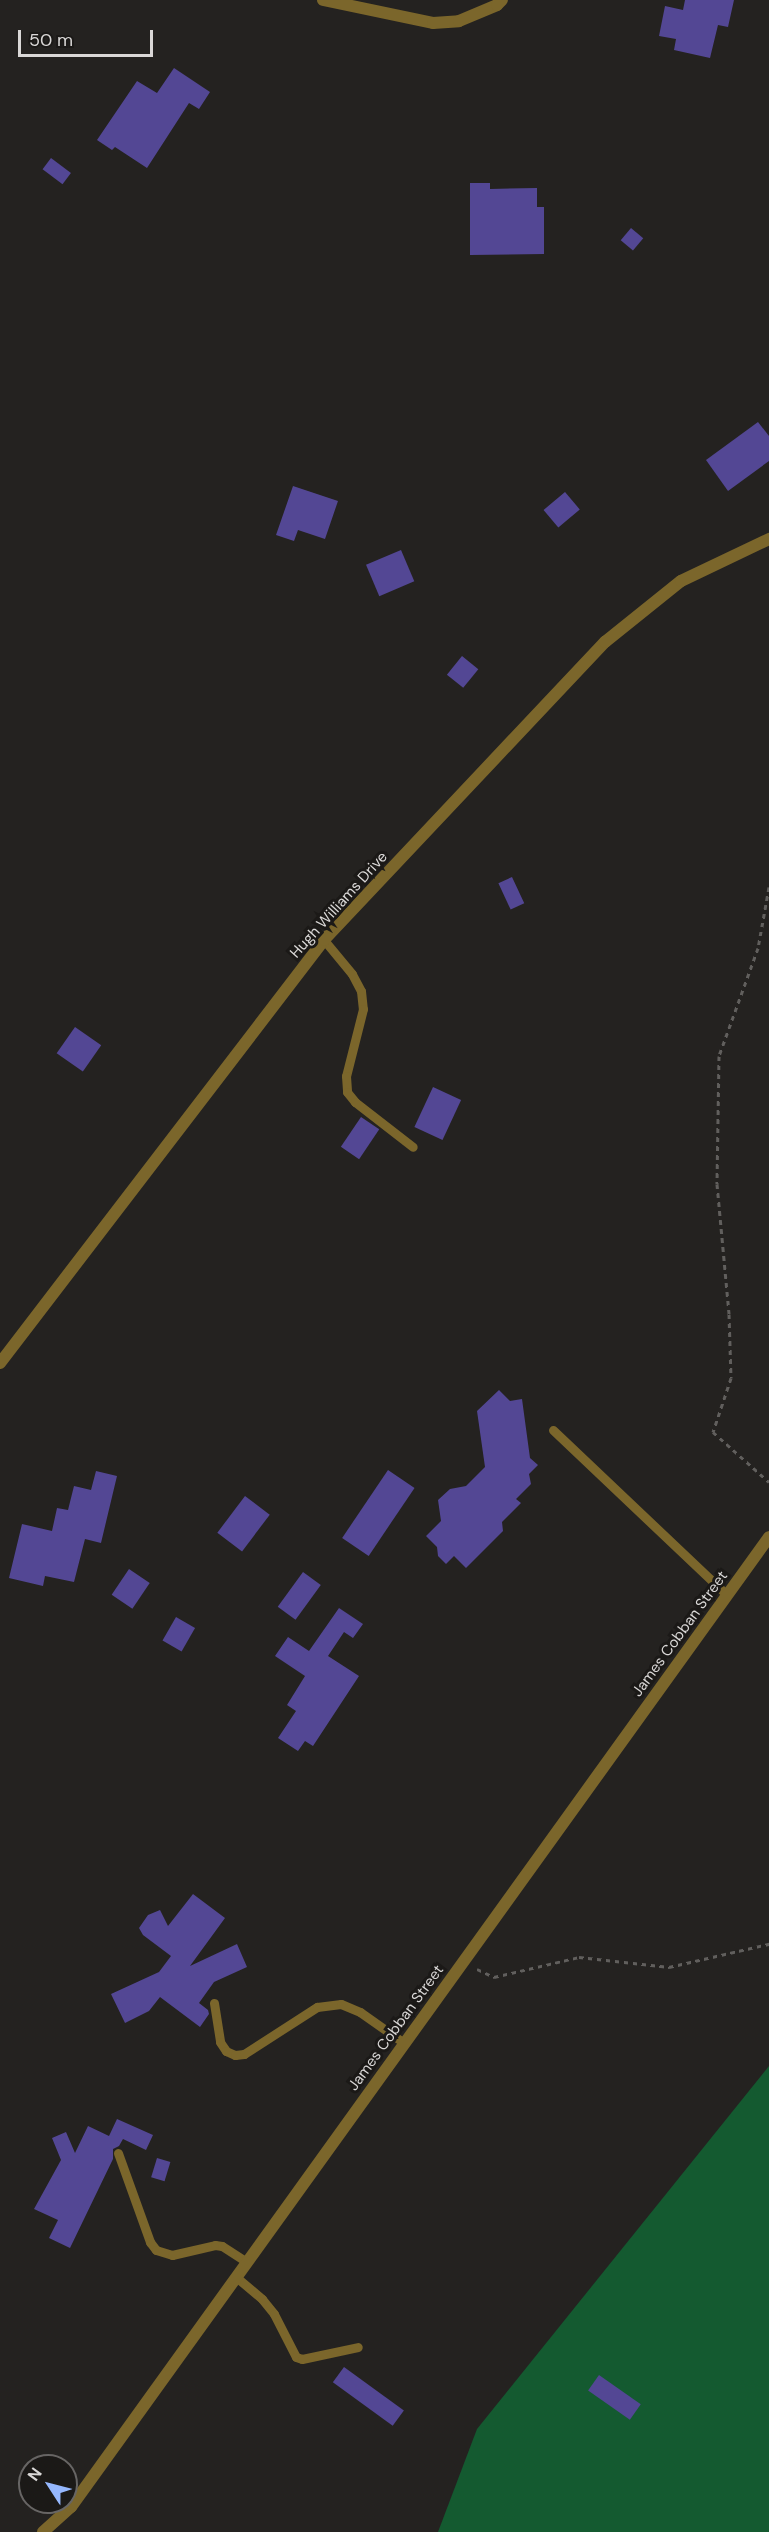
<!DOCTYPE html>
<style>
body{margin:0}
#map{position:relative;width:769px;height:2532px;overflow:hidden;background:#242220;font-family:"DM Sans",sans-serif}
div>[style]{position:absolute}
.green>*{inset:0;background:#145a30}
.building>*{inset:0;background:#534794;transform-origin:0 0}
.path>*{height:3px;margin-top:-1.5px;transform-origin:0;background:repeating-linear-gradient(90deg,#615f5d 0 4.5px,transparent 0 9px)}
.service>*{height:9px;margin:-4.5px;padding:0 4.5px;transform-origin:4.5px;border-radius:4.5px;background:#7b662b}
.minor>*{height:12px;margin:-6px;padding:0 6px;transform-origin:6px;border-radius:6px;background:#7b662b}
span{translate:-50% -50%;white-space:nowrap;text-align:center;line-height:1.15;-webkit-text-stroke:6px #1b1917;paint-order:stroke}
.street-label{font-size:15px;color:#dad8d7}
.north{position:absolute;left:18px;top:2454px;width:60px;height:60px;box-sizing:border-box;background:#1b1917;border:2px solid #676564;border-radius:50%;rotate:306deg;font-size:16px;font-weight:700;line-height:24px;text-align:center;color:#dad8d7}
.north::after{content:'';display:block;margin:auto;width:21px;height:27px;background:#95b7fd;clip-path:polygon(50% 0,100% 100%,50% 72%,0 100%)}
.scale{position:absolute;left:18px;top:30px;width:135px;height:27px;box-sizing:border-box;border:3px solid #dad8d7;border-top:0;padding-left:8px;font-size:18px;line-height:21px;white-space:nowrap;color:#dad8d7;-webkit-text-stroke:4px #1b1917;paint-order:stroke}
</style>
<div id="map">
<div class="green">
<div style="clip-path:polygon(769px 2066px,769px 2532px,438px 2532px,477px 2429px)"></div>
</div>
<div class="building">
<div style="clip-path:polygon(685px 0,734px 0,728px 27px,718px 25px,710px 58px,674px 50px,676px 39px,659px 36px,665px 6px,683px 10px)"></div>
<div style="clip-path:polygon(174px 68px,210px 92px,199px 109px,189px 103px,147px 168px,115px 147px,112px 150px,97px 140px,137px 81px,157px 93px)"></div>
<div style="left:51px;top:158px;width:25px;height:14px;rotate:37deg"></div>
<div style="clip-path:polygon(470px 183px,490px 183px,490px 189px,537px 188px,537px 207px,544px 207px,544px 254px,470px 255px)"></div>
<div style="left:631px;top:228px;width:16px;height:16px;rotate:40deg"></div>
<div style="clip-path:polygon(758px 422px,769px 436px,769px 461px,728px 491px,706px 460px)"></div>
<div style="clip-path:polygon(293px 486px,338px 501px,325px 539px,298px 530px,294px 541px,276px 535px)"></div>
<div style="left:565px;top:492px;width:23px;height:28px;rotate:50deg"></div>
<div style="left:401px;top:550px;width:34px;height:38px;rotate:67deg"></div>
<div style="left:462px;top:656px;width:21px;height:24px;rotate:39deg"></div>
<div style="left:512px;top:877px;width:29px;height:15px;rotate:65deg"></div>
<div style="left:75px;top:1027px;width:32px;height:32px;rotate:35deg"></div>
<div style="left:433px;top:1087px;width:31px;height:44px;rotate:25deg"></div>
<div style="left:361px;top:1117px;width:22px;height:36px;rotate:34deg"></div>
<div style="clip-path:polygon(499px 1390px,510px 1401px,522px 1399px,530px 1458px,538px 1465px,529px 1474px,531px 1484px,516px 1499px,521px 1503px,502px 1522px,503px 1531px,466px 1568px,454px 1556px,446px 1564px,438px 1556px,437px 1547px,426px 1536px,441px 1521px,438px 1500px,450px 1489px,466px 1486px,485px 1467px,477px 1411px)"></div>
<div style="left:388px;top:1470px;width:32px;height:82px;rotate:34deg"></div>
<div style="clip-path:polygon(96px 1471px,117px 1476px,101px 1543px,85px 1539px,74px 1582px,45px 1576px,43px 1586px,9px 1578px,22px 1524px,52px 1531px,57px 1508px,68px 1510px,74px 1486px,91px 1490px)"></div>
<div style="left:245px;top:1496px;width:31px;height:46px;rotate:37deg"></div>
<div style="left:129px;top:1569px;width:25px;height:31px;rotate:34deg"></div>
<div style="left:303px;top:1572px;width:22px;height:43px;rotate:36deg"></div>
<div style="clip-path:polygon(339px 1608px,363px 1624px,353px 1638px,344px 1632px,328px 1656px,359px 1676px,313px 1746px,305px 1741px,298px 1751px,278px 1738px,296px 1711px,287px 1705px,305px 1676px,275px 1656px,288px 1637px,309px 1651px)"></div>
<div style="left:176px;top:1617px;width:22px;height:27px;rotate:30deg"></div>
<div style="clip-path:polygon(193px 1894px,225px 1918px,190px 1966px,237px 1944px,247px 1967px,214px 1982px,199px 2003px,208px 2010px,209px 2014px,200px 2027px,160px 1997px,149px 2011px,125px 2023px,111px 1994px,159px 1972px,171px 1956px,143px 1935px,139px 1928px,148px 1915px,160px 1910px,168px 1926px)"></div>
<div style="clip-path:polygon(117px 2119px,153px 2135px,146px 2150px,123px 2139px,119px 2146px,113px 2149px,113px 2159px,70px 2248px,49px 2238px,58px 2220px,34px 2209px,61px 2160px,52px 2138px,66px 2132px,75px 2153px,88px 2126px,109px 2136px)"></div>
<div style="left:157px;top:2158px;width:14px;height:20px;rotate:17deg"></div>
<div style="left:344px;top:2367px;width:74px;height:19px;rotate:36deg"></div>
<div style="left:599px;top:2375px;width:51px;height:19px;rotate:35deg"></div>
</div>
<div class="path">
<div style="left:769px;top:887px;width:62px;rotate:100.2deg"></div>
<div style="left:758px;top:948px;width:115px;rotate:109.9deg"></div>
<div style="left:719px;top:1056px;width:128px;rotate:90.9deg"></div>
<div style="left:717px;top:1184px;width:131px;rotate:84.7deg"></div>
<div style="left:729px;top:1314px;width:64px;rotate:88.2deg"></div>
<div style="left:731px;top:1378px;width:57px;rotate:108.4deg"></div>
<div style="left:713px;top:1432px;width:75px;rotate:41.8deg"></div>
<div style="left:477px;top:1969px;width:19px;rotate:25deg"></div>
<div style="left:494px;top:1977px;width:87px;rotate:-13.2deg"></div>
<div style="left:579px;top:1957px;width:91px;rotate:6.3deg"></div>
<div style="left:669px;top:1967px;width:103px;rotate:-13deg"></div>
</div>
<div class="service">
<div style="left:324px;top:940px;width:44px;rotate:50.5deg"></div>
<div style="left:352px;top:974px;width:19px;rotate:62deg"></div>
<div style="left:361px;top:991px;width:18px;rotate:84deg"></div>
<div style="left:363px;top:1009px;width:69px;rotate:104.2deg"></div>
<div style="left:346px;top:1076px;width:16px;rotate:86deg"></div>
<div style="left:347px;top:1092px;width:13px;rotate:51deg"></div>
<div style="left:355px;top:1102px;width:73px;rotate:37.8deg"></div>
<div style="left:553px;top:1430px;width:238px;rotate:43.5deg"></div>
<div style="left:214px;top:2003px;width:39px;rotate:81deg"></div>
<div style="left:220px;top:2042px;width:11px;rotate:56deg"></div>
<div style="left:226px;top:2051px;width:10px;rotate:24deg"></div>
<div style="left:235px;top:2055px;width:9px;rotate:-6deg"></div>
<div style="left:244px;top:2054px;width:87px;rotate:-32.8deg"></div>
<div style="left:317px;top:2007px;width:24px;rotate:-7deg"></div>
<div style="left:341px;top:2004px;width:21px;rotate:23deg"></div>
<div style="left:360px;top:2012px;width:54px;rotate:35.2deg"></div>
<div style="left:118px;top:2153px;width:95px;rotate:70.2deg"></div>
<div style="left:150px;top:2242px;width:10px;rotate:53deg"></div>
<div style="left:156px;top:2250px;width:17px;rotate:17deg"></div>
<div style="left:172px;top:2255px;width:44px;rotate:-13.1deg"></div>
<div style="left:215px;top:2245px;width:7px;rotate:8deg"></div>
<div style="left:222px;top:2246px;width:30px;rotate:33deg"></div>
<div style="left:236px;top:2277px;width:34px;rotate:40deg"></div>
<div style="left:262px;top:2299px;width:19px;rotate:51deg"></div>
<div style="left:274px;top:2314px;width:48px;rotate:62.9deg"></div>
<div style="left:296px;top:2357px;width:6px;rotate:18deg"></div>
<div style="left:302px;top:2359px;width:57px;rotate:-12.1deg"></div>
</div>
<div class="minor">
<div style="left:323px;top:0;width:112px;rotate:11.8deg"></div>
<div style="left:433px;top:23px;width:26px;rotate:-4deg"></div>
<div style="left:459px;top:21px;width:41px;rotate:-22.8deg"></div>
<div style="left:497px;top:5px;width:7px;rotate:-45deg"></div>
<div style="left:0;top:1363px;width:533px;rotate:-52.55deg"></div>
<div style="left:324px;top:940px;width:410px;rotate:-46.7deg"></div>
<div style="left:605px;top:642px;width:97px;rotate:-38.8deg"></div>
<div style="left:681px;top:581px;width:98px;rotate:-25.5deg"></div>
<div style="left:43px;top:2532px;width:38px;rotate:-42deg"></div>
<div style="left:71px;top:2507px;width:1195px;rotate:-54.26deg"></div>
</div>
<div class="street-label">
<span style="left:339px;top:905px;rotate:-48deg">Hugh Williams Drive</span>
<span style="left:680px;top:1634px;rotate:-54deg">James Cobban Street</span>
<span style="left:396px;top:2028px;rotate:-54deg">James Cobban Street</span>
</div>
<div class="north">N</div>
<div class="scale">50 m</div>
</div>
